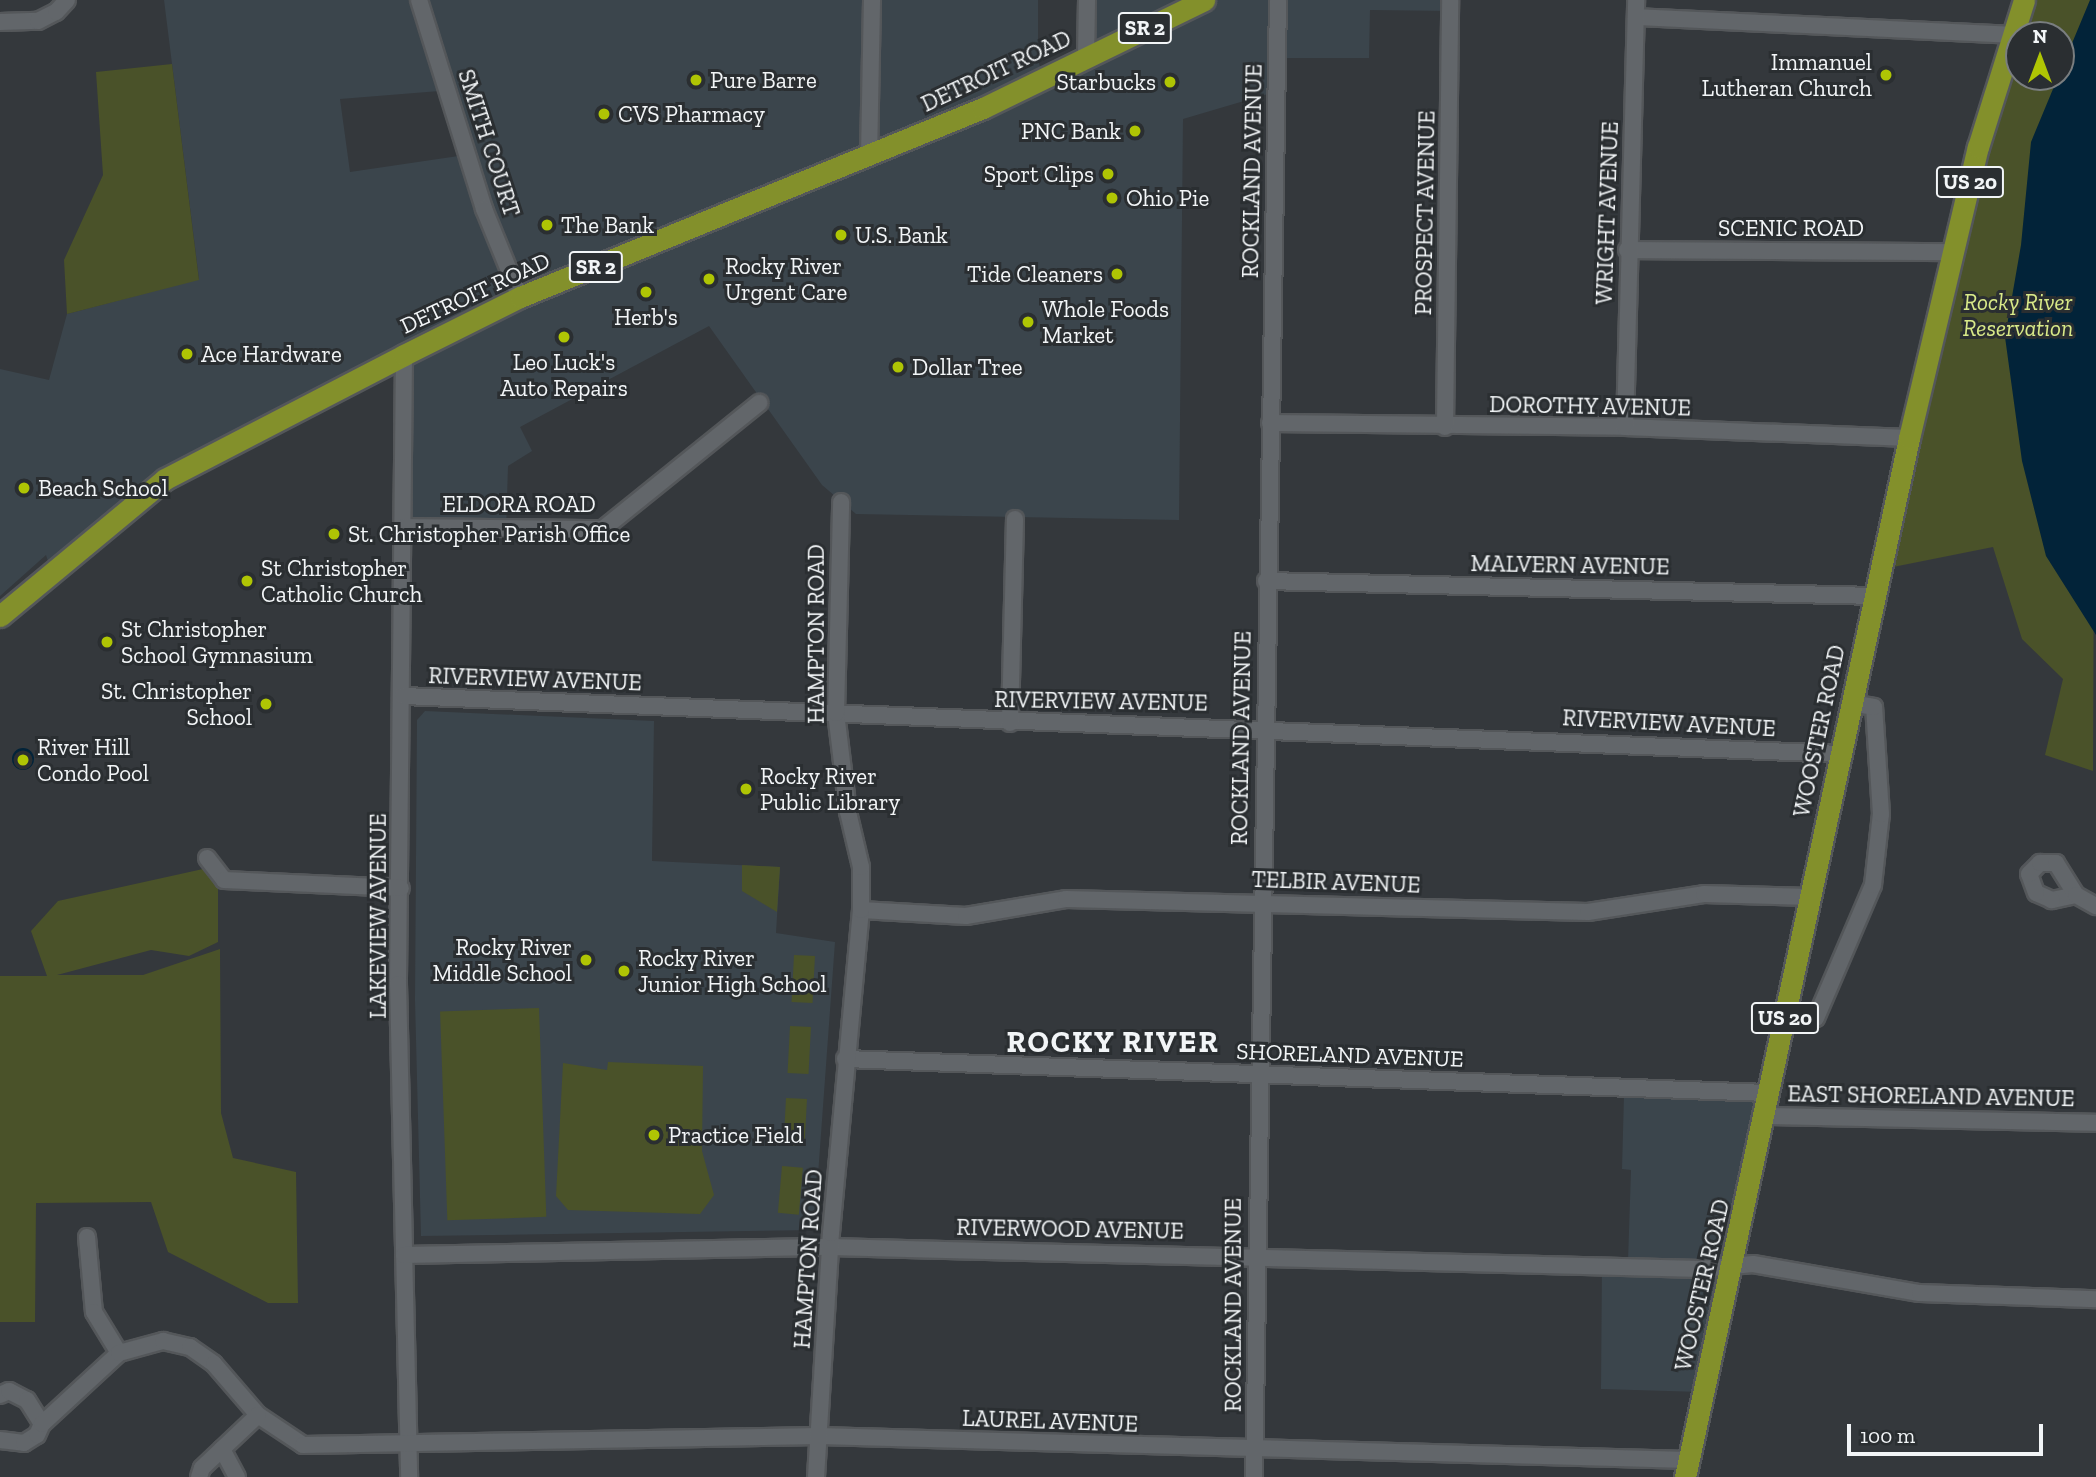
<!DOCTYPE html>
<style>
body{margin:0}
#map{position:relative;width:2096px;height:1477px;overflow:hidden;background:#34383c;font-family:"Zilla Slab",serif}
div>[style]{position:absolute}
.built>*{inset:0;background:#3b454c}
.green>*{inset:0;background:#4a5229;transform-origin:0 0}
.water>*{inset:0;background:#022339}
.round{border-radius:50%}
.roads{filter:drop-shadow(2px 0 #54575a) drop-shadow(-2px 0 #54575a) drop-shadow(0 2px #54575a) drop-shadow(0 -2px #54575a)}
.minor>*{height:16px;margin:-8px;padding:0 8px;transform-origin:8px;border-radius:8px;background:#62666a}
.primary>*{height:21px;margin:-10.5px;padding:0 10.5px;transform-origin:10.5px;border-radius:10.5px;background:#83902b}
.dots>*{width:19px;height:19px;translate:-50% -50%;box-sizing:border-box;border:4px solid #2a2e31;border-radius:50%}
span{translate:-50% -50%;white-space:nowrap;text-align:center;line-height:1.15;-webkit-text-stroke:6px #2a2e31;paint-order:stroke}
.shield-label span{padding:2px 5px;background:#2a2e31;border:2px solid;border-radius:5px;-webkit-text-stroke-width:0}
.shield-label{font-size:21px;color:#f2f5f7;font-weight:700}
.poi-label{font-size:23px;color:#f2f5f7}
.right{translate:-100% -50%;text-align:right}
.left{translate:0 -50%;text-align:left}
.street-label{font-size:23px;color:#f2f5f7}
.park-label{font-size:23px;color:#d9ea89;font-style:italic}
.district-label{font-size:30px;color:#f2f5f7;font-weight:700;letter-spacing:2px}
.north{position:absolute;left:2005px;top:21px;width:70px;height:70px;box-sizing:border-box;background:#2a2e31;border:2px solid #7a7e80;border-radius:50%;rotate:0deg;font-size:19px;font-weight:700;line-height:28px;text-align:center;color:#f2f5f7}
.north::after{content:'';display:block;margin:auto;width:24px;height:32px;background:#afc504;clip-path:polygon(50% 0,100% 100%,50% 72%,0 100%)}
.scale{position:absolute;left:1847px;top:1424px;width:196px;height:32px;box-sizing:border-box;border:4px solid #f2f5f7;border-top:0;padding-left:9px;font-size:21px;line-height:24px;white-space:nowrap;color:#f2f5f7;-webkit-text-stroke:5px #2a2e31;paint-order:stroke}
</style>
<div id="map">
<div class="built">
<div style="clip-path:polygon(evenodd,164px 0,1038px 0,1038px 61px,1042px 72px,1092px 50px,1093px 0,1454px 0,1454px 11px,1370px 10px,1369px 58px,1282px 58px,1281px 90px,1183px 119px,1179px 520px,856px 514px,822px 485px,709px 326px,520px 427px,532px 451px,508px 466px,506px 532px,411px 531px,411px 360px,185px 478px,145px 502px,54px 579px,46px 555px,0 596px,0 369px,49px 380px,67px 314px,199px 279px,164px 0,452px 90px,472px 154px,350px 172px,340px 99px,452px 90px)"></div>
<div style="clip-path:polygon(425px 711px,654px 721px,652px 861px,780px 867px,776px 933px,835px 942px,814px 1230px,421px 1236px,415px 1000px,417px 720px)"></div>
<div style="clip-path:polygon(1624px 1095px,1764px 1098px,1701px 1392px,1601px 1389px,1602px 1261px,1628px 1261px,1631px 1170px,1622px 1169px)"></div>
</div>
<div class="green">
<div style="clip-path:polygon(evenodd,2023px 0,2096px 0,2093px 771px,2045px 755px,2063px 679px,2022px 639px,1993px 547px,1888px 568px,2023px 0,2019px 35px,2061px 35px,2061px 77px,2019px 77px,2019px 35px)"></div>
<div style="clip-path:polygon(172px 64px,199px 280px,67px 314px,64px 260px,103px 175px,96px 72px)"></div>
<div style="clip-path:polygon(742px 865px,780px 867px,777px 912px,742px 891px)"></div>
<div style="clip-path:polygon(203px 869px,214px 875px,218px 888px,218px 942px,189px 956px,151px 950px,57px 975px,143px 975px,220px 949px,221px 1113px,233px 1158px,296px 1172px,298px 1303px,268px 1303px,168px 1252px,151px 1202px,36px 1203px,35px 1322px,0 1322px,0 976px,47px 976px,31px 931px,58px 901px)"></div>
<div style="left:794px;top:955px;width:21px;height:47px;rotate:3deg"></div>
<div style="left:539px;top:1008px;width:209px;height:99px;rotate:88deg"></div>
<div style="left:790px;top:1026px;width:21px;height:47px;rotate:3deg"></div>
<div style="clip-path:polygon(608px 1062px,703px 1066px,702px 1151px,714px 1195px,700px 1214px,568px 1210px,556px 1196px,563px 1063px,607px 1070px)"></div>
<div style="left:786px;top:1098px;width:21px;height:47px;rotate:3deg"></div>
<div style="left:782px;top:1166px;width:21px;height:47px;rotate:5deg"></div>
</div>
<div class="water">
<div style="clip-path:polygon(2090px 0,2096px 0,2096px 635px,2046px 556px,2022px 461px,2005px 337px,2021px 245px,2031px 142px)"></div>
<div class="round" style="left:12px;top:748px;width:22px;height:22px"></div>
</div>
<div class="roads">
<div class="minor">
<div style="left:419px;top:0;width:219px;rotate:72.7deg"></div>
<div style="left:484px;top:209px;width:95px;rotate:67.8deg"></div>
<div style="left:1636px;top:17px;width:377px;rotate:2.7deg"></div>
<div style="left:0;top:22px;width:38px;rotate:-2deg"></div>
<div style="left:38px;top:21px;width:20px;rotate:-27deg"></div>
<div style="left:56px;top:12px;width:16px;rotate:-47deg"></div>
<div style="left:1086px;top:57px;width:57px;rotate:-89deg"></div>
<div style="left:869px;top:157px;width:157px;rotate:-88.9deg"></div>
<div style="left:1627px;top:250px;width:327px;rotate:0.4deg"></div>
<div style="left:404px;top:355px;width:629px;rotate:90.55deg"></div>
<div style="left:398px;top:984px;width:493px;rotate:88.7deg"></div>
<div style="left:1270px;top:423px;width:355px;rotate:0.6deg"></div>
<div style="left:1625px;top:427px;width:284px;rotate:2.2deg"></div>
<div style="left:1445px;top:427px;width:427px;rotate:-89.3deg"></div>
<div style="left:1625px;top:427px;width:427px;rotate:-88.5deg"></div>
<div style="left:404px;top:527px;width:199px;rotate:0.6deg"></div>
<div style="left:603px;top:529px;width:201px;rotate:-38.9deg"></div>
<div style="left:1266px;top:581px;width:608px;rotate:1.41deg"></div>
<div style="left:403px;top:696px;width:1439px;rotate:2.31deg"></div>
<div style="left:1010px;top:723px;width:204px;rotate:-88.6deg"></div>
<div style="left:207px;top:858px;width:28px;rotate:52deg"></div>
<div style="left:224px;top:880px;width:177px;rotate:2.6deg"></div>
<div style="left:2076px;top:895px;width:25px;rotate:168deg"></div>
<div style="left:2052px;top:900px;width:17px;rotate:-156deg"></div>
<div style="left:2036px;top:893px;width:20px;rotate:-110deg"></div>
<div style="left:2029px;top:874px;width:16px;rotate:-45deg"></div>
<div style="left:2040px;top:863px;width:16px"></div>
<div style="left:2056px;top:863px;width:38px;rotate:58deg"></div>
<div style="left:2076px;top:895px;width:23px;rotate:29deg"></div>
<div style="left:861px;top:910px;width:105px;rotate:3.3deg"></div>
<div style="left:966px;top:916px;width:101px;rotate:-9.6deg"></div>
<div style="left:1066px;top:899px;width:522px;rotate:1.43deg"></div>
<div style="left:1588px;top:912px;width:117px;rotate:-8.8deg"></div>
<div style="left:1704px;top:894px;width:106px;rotate:1.6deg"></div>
<div style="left:1785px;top:1021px;width:31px;rotate:-6deg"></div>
<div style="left:1816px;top:1018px;width:145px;rotate:-66.8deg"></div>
<div style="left:1873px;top:885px;width:71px;rotate:-83.6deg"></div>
<div style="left:1881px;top:814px;width:107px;rotate:-93.7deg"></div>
<div style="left:1874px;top:707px;width:22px;rotate:-170deg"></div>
<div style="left:845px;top:1059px;width:926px;rotate:2.11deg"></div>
<div style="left:1766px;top:1116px;width:330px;rotate:1.2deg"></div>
<div style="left:87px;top:1237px;width:75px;rotate:84.7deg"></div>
<div style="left:94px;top:1312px;width:48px;rotate:58.6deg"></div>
<div style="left:404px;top:1255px;width:426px;rotate:-1.1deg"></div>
<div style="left:830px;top:1247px;width:871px;rotate:1.45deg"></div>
<div style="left:1701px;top:1269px;width:52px;rotate:-5.5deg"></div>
<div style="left:1753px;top:1264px;width:169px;rotate:9.9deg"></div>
<div style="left:1920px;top:1293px;width:176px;rotate:2deg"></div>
<div style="left:0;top:1395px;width:10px;rotate:-24deg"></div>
<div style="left:9px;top:1391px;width:20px;rotate:27deg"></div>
<div style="left:27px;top:1400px;width:28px;rotate:58deg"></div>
<div style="left:0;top:1440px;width:24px;rotate:7deg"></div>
<div style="left:24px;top:1443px;width:15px;rotate:-32deg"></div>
<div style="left:37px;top:1435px;width:12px;rotate:-66deg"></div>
<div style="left:42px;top:1424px;width:105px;rotate:-42.7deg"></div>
<div style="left:119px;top:1353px;width:46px;rotate:-15.3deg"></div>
<div style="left:163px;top:1341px;width:28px;rotate:13deg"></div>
<div style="left:190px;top:1347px;width:29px;rotate:35deg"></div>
<div style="left:214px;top:1364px;width:67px;rotate:49.2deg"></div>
<div style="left:258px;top:1415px;width:54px;rotate:33.7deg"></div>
<div style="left:303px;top:1445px;width:516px;rotate:-1deg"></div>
<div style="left:819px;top:1436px;width:870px;rotate:1.58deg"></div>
<div style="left:222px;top:1449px;width:32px;rotate:62deg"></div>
<div style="left:199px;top:1477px;width:9px;rotate:-72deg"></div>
<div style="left:202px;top:1468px;width:77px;rotate:-43.4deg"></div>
<div style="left:816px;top:1477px;width:244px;rotate:-86.5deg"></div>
<div style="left:831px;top:1233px;width:324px;rotate:-84.7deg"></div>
<div style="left:861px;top:910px;width:43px;rotate:-90deg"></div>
<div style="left:861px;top:867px;width:57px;rotate:-103.3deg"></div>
<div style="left:848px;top:812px;width:100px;rotate:-96.9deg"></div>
<div style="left:836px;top:713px;width:211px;rotate:-88.6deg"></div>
<div style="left:1254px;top:1477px;width:1477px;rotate:-89.07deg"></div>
</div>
<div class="primary">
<div style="left:0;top:616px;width:214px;rotate:-39.7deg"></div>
<div style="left:165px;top:479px;width:269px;rotate:-27.4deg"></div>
<div style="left:404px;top:355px;width:130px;rotate:-26.6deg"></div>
<div style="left:520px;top:297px;width:500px;rotate:-22.21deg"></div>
<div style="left:983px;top:108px;width:246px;rotate:-26deg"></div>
<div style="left:1685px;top:1477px;width:1063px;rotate:-77.83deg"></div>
<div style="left:1909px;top:438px;width:299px;rotate:-76.7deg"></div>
<div style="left:1978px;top:147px;width:154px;rotate:-72.6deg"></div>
</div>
</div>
<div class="dots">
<div style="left:1886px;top:75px;background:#afc504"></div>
<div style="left:696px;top:80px;background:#afc504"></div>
<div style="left:1170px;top:82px;background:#afc504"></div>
<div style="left:604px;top:114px;background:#afc504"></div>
<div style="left:1135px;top:131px;background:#afc504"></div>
<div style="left:1108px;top:174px;background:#afc504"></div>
<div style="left:1112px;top:198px;background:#afc504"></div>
<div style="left:547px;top:225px;background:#afc504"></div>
<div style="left:841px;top:235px;background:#afc504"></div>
<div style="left:1117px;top:274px;background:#afc504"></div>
<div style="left:709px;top:279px;background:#afc504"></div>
<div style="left:646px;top:292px;background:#afc504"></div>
<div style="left:1028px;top:322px;background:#afc504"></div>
<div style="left:564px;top:337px;background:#afc504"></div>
<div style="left:187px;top:354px;background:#afc504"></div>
<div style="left:898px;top:367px;background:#afc504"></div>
<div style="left:24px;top:488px;background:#afc504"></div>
<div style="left:334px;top:534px;background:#afc504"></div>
<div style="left:247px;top:581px;background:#afc504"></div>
<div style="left:107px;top:642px;background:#afc504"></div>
<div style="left:266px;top:704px;background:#afc504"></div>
<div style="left:23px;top:760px;background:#afc504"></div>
<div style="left:746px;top:789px;background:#afc504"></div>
<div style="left:586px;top:960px;background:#afc504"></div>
<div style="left:624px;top:971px;background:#afc504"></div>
<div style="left:654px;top:1135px;background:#afc504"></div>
</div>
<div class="shield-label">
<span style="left:1145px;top:28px">SR 2</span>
<span style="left:1970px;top:182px">US 20</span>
<span style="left:596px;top:267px">SR 2</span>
<span style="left:1785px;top:1018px">US 20</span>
</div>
<div class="poi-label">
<span class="right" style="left:1872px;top:75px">Immanuel<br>Lutheran Church</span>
<span class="left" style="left:710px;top:80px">Pure Barre</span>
<span class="right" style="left:1156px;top:82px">Starbucks</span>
<span class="left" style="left:618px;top:114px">CVS Pharmacy</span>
<span class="right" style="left:1121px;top:131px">PNC Bank</span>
<span class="right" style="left:1094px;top:174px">Sport Clips</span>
<span class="left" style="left:1126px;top:198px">Ohio Pie</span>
<span class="left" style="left:561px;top:225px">The Bank</span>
<span class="left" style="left:855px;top:235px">U.S. Bank</span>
<span class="left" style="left:725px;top:279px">Rocky River<br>Urgent Care</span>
<span class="right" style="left:1103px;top:274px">Tide Cleaners</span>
<span class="left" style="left:1042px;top:322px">Whole Foods<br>Market</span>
<span style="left:646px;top:317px">Herb's</span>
<span class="left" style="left:201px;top:354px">Ace Hardware</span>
<span style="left:564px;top:375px">Leo Luck's<br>Auto Repairs</span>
<span class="left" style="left:912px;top:367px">Dollar Tree</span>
<span class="left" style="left:38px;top:488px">Beach School</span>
<span class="left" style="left:348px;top:534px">St. Christopher Parish Office</span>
<span class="left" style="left:261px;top:581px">St Christopher<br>Catholic Church</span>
<span class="left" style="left:121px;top:642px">St Christopher<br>School Gymnasium</span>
<span class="right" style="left:252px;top:704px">St. Christopher<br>School</span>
<span class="left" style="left:37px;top:760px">River Hill<br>Condo Pool</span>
<span class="left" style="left:760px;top:789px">Rocky River<br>Public Library</span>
<span class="right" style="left:572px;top:960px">Rocky River<br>Middle School</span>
<span class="left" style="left:638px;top:971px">Rocky River<br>Junior High School</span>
<span class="left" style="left:668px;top:1135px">Practice Field</span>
</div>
<div class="street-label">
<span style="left:996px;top:71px;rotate:-25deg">DETROIT ROAD</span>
<span style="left:489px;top:143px;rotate:72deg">SMITH COURT</span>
<span style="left:1252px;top:171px;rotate:-89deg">ROCKLAND AVENUE</span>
<span style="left:1425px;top:213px;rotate:-89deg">PROSPECT AVENUE</span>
<span style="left:1607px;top:213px;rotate:-88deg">WRIGHT AVENUE</span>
<span style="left:1791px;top:228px">SCENIC ROAD</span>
<span style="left:475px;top:293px;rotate:-25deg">DETROIT ROAD</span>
<span style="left:1590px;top:406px;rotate:1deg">DOROTHY AVENUE</span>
<span style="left:519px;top:504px">ELDORA ROAD</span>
<span style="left:1570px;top:565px;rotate:1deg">MALVERN AVENUE</span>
<span style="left:816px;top:634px;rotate:-90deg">HAMPTON ROAD</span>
<span style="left:535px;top:679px;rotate:2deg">RIVERVIEW AVENUE</span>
<span style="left:1101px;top:701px;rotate:1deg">RIVERVIEW AVENUE</span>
<span style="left:1669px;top:723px;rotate:3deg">RIVERVIEW AVENUE</span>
<span style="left:1819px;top:731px;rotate:-78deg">WOOSTER ROAD</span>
<span style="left:1241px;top:738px;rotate:-89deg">ROCKLAND AVENUE</span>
<span style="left:1336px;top:882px;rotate:2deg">TELBIR AVENUE</span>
<span style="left:378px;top:916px;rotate:-90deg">LAKEVIEW AVENUE</span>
<span style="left:1350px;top:1055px;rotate:2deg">SHORELAND AVENUE</span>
<span style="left:1931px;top:1096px;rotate:1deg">EAST SHORELAND AVENUE</span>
<span style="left:1070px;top:1229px;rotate:1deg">RIVERWOOD AVENUE</span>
<span style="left:808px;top:1259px;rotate:-86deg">HAMPTON ROAD</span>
<span style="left:1702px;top:1285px;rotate:-77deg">WOOSTER ROAD</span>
<span style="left:1233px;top:1305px;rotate:-90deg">ROCKLAND AVENUE</span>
<span style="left:1050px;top:1421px;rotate:2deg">LAUREL AVENUE</span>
</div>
<div class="park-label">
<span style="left:2018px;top:315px">Rocky River<br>Reservation</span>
</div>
<div class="district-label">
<span style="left:1113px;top:1042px">ROCKY RIVER</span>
</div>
<div class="north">N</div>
<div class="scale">100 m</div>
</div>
